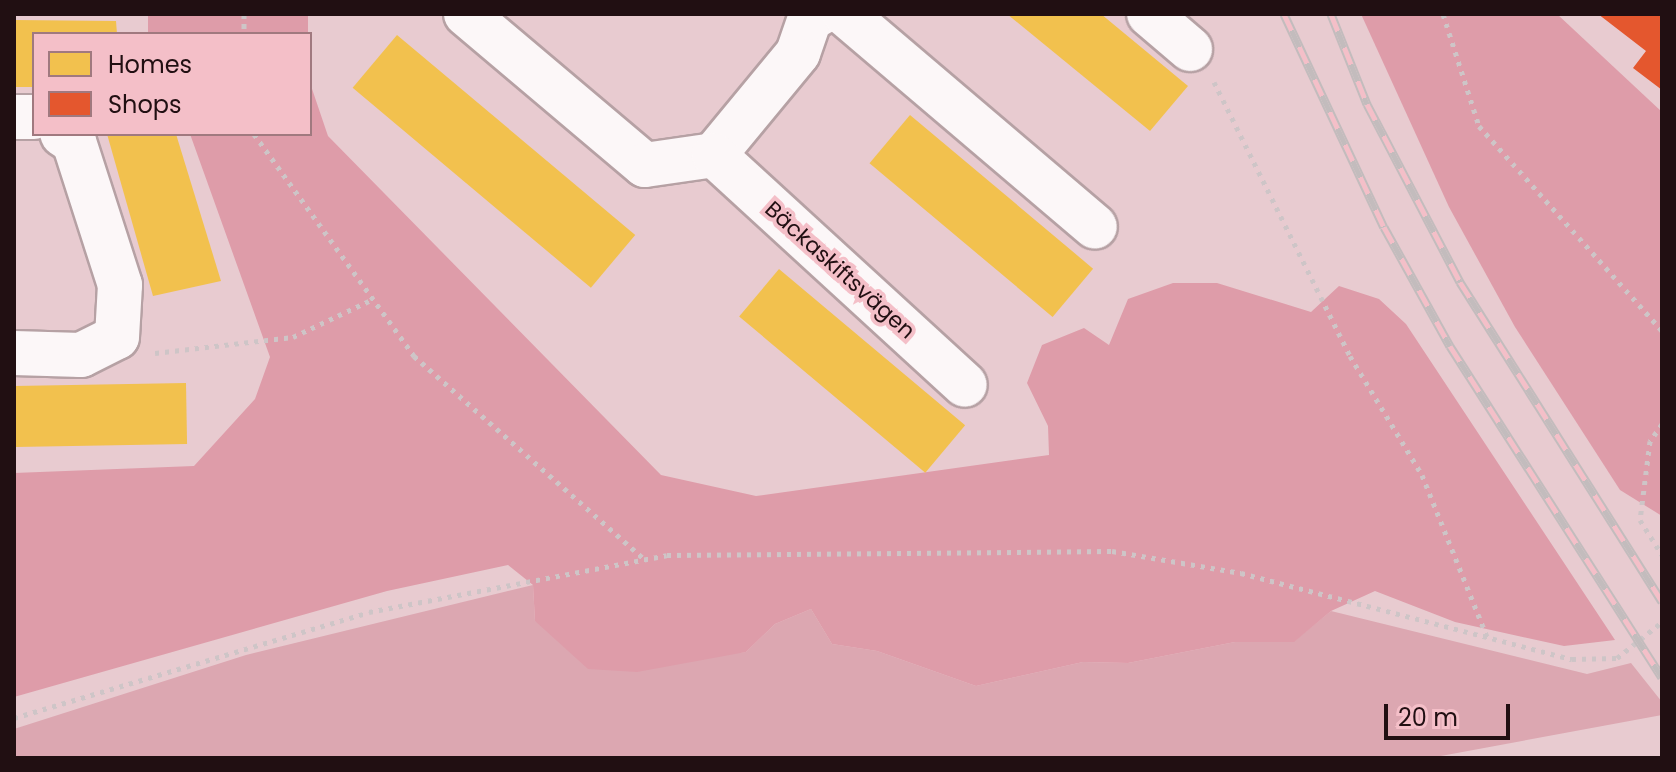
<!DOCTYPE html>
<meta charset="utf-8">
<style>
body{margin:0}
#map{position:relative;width:1676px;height:772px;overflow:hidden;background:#e8cbd0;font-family:Poppins,sans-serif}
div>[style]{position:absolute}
.green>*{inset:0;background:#dca7b1}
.forest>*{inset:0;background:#de9ca9;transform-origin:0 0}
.homes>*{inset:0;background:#f2c14e;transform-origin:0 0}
.shops>*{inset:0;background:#e4572e}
.path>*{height:5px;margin-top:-2.5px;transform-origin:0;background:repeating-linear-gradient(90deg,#cec5c7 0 4px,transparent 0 10px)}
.roads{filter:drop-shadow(2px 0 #b6a1a4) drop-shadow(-2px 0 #b6a1a4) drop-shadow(0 2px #b6a1a4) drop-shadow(0 -2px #b6a1a4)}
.minor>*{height:44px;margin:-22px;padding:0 22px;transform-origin:22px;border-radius:22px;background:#fcf7f8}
.rail>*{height:9px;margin-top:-4.5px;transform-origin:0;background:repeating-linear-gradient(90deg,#f4bfc8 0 18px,#c3bcbd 0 36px);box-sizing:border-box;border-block:2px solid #c3bcbd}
span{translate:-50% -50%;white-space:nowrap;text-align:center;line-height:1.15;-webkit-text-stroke:8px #f4bfc8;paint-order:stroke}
.street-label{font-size:22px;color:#210f12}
.frame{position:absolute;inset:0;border:16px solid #210f12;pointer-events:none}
.legend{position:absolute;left:32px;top:32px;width:280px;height:104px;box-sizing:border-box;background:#f4bfc8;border:2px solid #a0797f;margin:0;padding:10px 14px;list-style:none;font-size:24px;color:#210f12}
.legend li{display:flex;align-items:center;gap:16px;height:40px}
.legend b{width:40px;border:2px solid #a0797f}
.scale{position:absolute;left:1384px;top:704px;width:126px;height:36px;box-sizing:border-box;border:4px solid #210f12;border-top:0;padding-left:10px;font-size:24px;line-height:28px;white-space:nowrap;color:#210f12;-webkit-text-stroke:6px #f4bfc8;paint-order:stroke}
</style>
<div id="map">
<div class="green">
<div style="clip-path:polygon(533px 585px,535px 621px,700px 657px,746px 652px,775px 624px,811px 609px,832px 644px,877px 651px,976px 686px,1083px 662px,1128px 663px,1235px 642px,1293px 642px,1331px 611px,1587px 674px,1631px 663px,1662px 702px,1662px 715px,1430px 758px,14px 758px,14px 729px,246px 655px)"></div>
</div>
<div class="forest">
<div style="left:148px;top:14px;width:160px;height:21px"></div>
<div style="clip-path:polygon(1361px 14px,1557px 14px,1662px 112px,1662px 516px,1620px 490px,1515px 327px,1449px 207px)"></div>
<div style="clip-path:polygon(310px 83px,328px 136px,661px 475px,756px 496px,1049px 455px,1048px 426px,1027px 383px,1042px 345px,1084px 328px,1109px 345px,1128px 299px,1173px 283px,1217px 283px,1311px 312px,1339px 286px,1379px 299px,1406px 324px,1615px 640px,1564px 646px,1455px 622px,1375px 591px,1331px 611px,1294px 642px,1235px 642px,1128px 663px,1083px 662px,976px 686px,877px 651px,832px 644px,811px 609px,775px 624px,746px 652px,637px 672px,588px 669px,535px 621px,533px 585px,508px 565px,387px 591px,14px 697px,14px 473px,194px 466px,255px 399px,270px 357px,190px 134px,310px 134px)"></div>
</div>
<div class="homes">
<div style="clip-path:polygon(1007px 14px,1101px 14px,1188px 86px,1150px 131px)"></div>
<div style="clip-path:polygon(14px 20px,116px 21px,117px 34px,34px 34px,34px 87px,14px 87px)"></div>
<div style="left:397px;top:35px;width:311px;height:69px;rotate:40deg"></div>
<div style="left:910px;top:115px;width:239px;height:63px;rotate:40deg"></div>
<div style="clip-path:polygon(107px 134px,176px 134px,221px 281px,153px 296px)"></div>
<div style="left:779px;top:269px;width:243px;height:62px;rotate:40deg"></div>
<div style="left:186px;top:383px;width:61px;height:172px;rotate:89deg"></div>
</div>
<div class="shops">
<div style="clip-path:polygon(1598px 14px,1662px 14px,1662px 90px,1633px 68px,1646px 51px)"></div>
</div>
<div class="path">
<div style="left:244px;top:14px;width:20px;rotate:90deg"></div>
<div style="left:1443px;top:14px;width:118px;rotate:72.2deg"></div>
<div style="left:1479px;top:126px;width:275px;rotate:48.2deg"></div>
<div style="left:1214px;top:82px;width:306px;rotate:63.6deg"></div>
<div style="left:1350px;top:356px;width:139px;rotate:58.8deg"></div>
<div style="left:1422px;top:475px;width:177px;rotate:68.1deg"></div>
<div style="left:254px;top:134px;width:274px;rotate:54.2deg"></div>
<div style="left:414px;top:356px;width:307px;rotate:41.4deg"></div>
<div style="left:155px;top:353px;width:139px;rotate:-6.6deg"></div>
<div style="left:293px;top:337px;width:84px;rotate:-25.3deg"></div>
<div style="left:1662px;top:424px;width:21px;rotate:125deg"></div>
<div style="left:1650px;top:441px;width:80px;rotate:97.2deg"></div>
<div style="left:1640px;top:520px;width:41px;rotate:57.8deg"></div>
<div style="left:14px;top:718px;width:370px;rotate:-16.6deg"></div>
<div style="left:369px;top:612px;width:303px;rotate:-10.8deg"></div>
<div style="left:667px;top:555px;width:445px;rotate:-0.5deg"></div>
<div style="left:1112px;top:551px;width:131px;rotate:9.7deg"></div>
<div style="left:1241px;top:573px;width:342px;rotate:14.6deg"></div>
<div style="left:1572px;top:659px;width:45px;rotate:-1.3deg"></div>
<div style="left:1617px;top:658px;width:58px;rotate:-38.7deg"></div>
</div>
<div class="roads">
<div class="minor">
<div style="left:466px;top:14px;width:234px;rotate:40.2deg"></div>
<div style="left:645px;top:165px;width:70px;rotate:-8.2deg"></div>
<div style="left:714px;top:155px;width:132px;rotate:-50.5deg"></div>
<div style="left:798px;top:53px;width:37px;rotate:-71deg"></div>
<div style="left:810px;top:18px;width:10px;rotate:-24deg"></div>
<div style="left:845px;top:14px;width:328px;rotate:40.4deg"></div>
<div style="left:1149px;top:14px;width:54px;rotate:40.5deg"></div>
<div style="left:14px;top:117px;width:20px"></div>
<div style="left:714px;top:155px;width:340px;rotate:42.5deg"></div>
<div style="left:14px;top:353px;width:67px;rotate:1.7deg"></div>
<div style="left:81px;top:355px;width:40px;rotate:-26.6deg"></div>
<div style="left:117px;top:337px;width:52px;rotate:-86.7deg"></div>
<div style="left:120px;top:285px;width:150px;rotate:-107.8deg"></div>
<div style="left:74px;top:142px;width:14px;rotate:-146deg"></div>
</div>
</div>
<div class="rail">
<div style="left:1284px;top:14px;width:235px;rotate:64.9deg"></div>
<div style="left:1384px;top:227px;width:136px;rotate:61deg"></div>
<div style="left:1450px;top:346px;width:393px;rotate:57.4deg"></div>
<div style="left:1331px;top:14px;width:97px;rotate:68.2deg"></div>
<div style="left:1367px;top:104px;width:201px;rotate:62.4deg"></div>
<div style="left:1460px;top:282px;width:378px;rotate:57.7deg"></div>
</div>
<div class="street-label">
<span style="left:840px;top:270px;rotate:42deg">Bäckaskiftsvägen</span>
</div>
<div class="frame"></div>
<ul class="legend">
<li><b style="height:22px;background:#f2c14e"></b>Homes</li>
<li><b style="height:22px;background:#e4572e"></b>Shops</li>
</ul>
<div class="scale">20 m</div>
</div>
